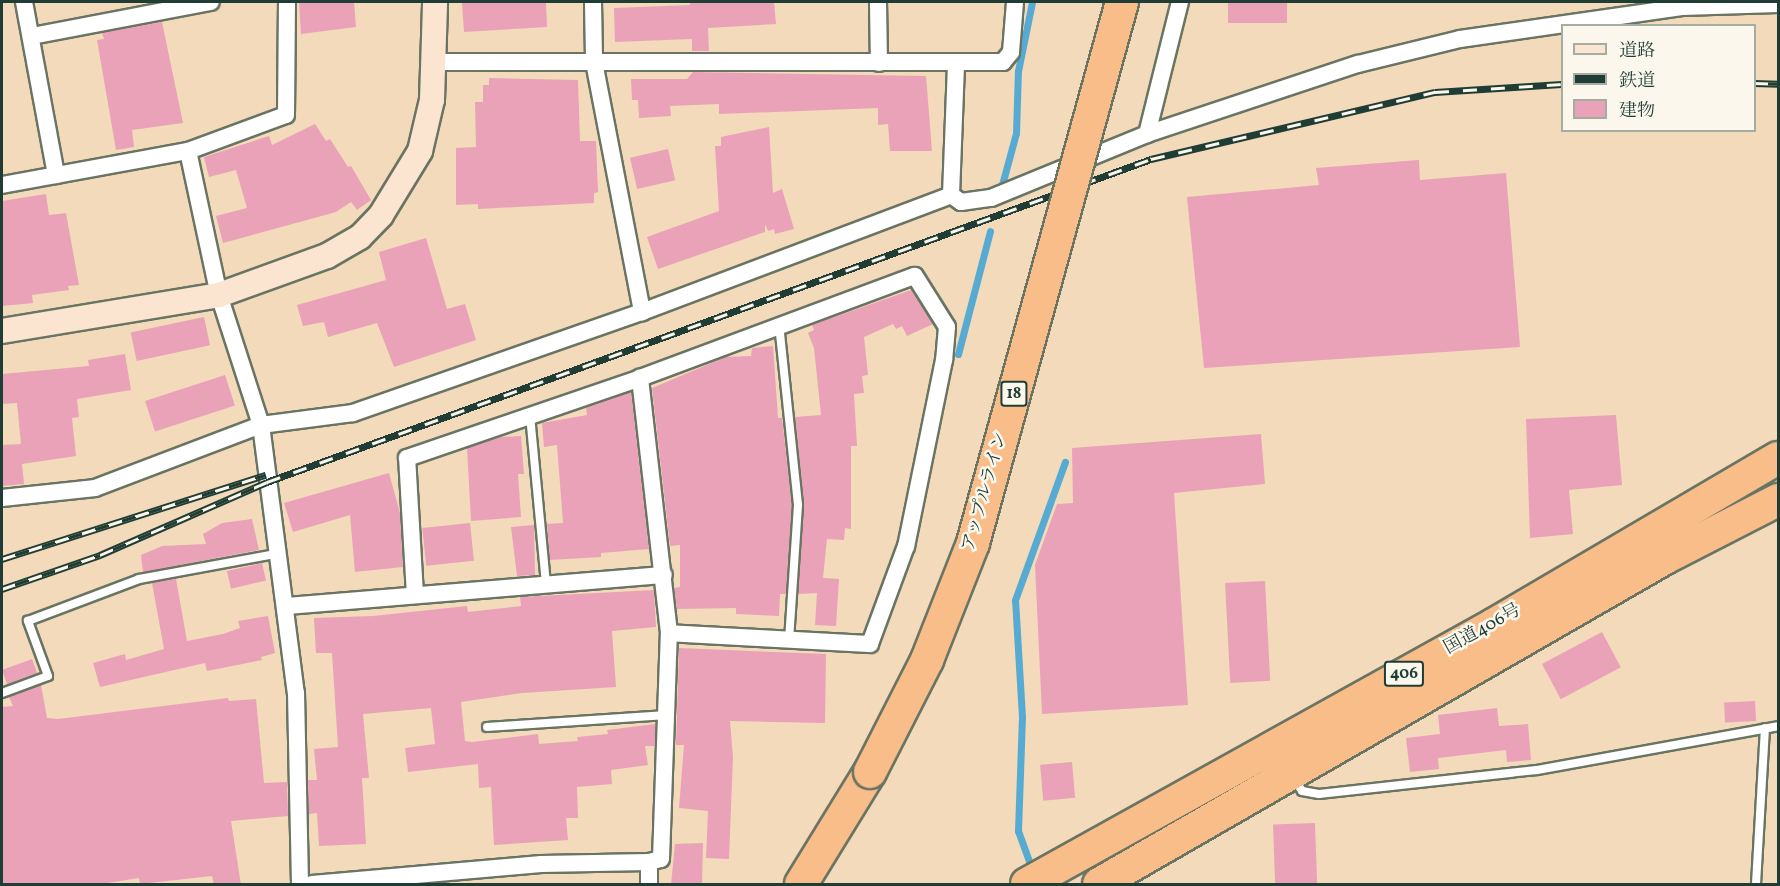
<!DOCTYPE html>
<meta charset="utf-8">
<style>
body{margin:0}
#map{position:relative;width:1780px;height:886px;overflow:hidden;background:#f2daba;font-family:Vollkorn,"Noto Serif JP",serif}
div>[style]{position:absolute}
.stream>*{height:7px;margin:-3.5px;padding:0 3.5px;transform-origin:3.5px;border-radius:3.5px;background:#57abd3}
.building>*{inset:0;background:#eaa2b9;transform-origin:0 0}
.roads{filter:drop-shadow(2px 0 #697463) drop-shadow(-2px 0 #697463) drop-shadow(0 2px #697463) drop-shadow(0 -2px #697463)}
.lane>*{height:8px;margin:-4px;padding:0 4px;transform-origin:4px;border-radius:4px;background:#fff}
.street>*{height:16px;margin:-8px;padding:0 8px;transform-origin:8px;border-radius:8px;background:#fff}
.secondary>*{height:24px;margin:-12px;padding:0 12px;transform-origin:12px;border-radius:12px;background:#fce5d0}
.highway>*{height:32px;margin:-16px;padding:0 16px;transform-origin:16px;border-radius:16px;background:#f8bd89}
.rail>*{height:7px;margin-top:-3.5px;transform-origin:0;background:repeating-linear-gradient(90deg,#fbf7ec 0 14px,#1f3d34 0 28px);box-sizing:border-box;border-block:2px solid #1f3d34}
.bridges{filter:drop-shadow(2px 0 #697463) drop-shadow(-2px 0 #697463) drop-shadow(0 2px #697463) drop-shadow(0 -2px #697463)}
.highway-bridge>*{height:32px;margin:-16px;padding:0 16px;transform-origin:16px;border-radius:16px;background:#f8bd89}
span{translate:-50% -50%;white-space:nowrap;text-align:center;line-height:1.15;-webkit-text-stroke:5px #fbf7ec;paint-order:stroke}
.shield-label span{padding:2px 4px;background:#fbf7ec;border:2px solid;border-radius:4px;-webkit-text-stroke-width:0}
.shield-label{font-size:16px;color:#1f3d34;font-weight:700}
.street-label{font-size:18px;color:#1f3d34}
.frame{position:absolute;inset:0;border:3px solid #1f3d34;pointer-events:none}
.legend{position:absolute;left:1561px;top:24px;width:195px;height:108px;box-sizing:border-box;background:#fbf7ec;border:2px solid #a3ada2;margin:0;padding:8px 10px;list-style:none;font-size:18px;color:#1f3d34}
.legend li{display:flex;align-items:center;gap:12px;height:30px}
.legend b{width:30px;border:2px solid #a3ada2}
</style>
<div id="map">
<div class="stream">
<div style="left:1000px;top:192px;width:61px;rotate:-74.8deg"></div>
<div style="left:1016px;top:133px;width:62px;rotate:-88.2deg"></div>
<div style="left:1018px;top:71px;width:70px;rotate:-78.5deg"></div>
<div style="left:958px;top:354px;width:127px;rotate:-75.4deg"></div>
<div style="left:1029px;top:861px;width:32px;rotate:-110deg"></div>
<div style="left:1018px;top:831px;width:114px;rotate:-88deg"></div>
<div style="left:1022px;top:717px;width:117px;rotate:-93.4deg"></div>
<div style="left:1015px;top:600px;width:147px;rotate:-70.1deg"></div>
</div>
<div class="building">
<div style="clip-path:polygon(299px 2px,354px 2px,356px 27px,301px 34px)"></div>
<div style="clip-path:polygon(546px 2px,547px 27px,464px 32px,462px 3px)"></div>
<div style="clip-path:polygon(690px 2px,774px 2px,776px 24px,708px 28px,709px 51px,692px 51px,692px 39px,615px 42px,614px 8px,690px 5px)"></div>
<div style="left:1228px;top:2px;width:59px;height:21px"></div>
<div style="clip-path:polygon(162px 22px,183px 123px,132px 130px,134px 147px,116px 150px,97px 40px,104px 39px,102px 33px)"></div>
<div style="clip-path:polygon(693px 72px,926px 76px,932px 151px,890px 151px,888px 124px,878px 125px,878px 108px,719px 114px,719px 104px,670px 106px,671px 116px,639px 118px,638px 100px,632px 100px,631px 79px,687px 79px)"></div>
<div style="clip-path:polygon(489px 78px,578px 80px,580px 141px,596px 141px,598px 192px,594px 193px,594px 203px,478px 209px,478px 204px,456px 205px,456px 148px,476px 147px,475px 102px,483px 102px,483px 85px,489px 85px)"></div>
<div style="clip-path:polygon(315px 124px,326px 141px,330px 139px,348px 167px,351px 166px,371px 200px,357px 210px,351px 202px,336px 212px,223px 243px,216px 216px,247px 208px,236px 170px,209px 177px,204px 157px,269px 136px,272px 145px)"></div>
<div style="clip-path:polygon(769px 127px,773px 193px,782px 189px,794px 229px,775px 234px,774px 229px,768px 231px,765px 224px,765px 232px,658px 269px,647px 237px,719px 211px,715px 146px,721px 146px,721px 137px)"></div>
<div style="left:668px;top:149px;width:32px;height:39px;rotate:77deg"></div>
<div style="clip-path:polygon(1419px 160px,1420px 180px,1506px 173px,1520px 347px,1204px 368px,1187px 197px,1319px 185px,1316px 168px)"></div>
<div style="clip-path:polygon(46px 194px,49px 215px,66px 213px,79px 285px,68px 286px,69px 290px,32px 295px,33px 303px,2px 306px,2px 201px)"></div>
<div style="clip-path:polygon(426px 238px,447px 309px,465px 304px,476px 340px,394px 367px,377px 323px,328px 337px,324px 322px,303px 326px,297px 305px,386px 280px,379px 252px)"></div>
<div style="clip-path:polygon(911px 290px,933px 324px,907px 336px,902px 326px,896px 329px,893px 324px,864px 337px,868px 375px,862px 376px,864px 393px,854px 394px,857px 446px,851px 446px,851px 529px,845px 528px,844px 540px,827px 539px,823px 578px,839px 579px,836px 626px,815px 625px,817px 593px,798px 594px,804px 504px,795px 417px,821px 415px,814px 348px,808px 333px,814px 330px,812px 325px)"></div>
<div style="left:204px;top:317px;width:29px;height:75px;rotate:78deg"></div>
<div style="clip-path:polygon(773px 346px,778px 418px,782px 418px,792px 505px,786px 594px,780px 594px,779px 616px,736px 614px,736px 608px,677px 609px,674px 588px,680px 587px,680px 545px,670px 546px,652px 388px,726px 357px,751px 356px,752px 348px)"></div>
<div style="clip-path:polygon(125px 354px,131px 390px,77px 399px,79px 417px,72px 418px,76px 456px,22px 464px,24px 484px,2px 486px,2px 445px,21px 444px,17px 403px,2px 404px,2px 374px,89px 366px,88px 360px)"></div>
<div style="left:225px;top:375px;width:32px;height:84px;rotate:72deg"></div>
<div style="clip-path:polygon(631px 392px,649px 549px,601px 553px,601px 557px,550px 560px,547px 524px,563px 523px,557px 445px,544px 447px,542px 423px,587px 415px,586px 408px)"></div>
<div style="clip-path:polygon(1616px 415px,1622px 485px,1569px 490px,1573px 534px,1530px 538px,1526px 419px)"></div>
<div style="clip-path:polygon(1261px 434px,1265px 484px,1174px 493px,1188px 705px,1042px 714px,1035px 565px,1057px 504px,1073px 503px,1072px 448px)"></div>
<div style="clip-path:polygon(521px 436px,524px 474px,518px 474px,521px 517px,471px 521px,467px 448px,501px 437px)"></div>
<div style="clip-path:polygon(389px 473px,400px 513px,403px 567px,355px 572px,350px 515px,293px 532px,284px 503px)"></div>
<div style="clip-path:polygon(252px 519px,259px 550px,143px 572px,141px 555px,162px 546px,206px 544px,203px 534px,222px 523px)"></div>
<div style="left:470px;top:523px;width:38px;height:48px;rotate:84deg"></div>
<div style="clip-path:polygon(534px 525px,535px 575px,517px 576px,511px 527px)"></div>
<div style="left:262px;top:563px;width:18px;height:36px;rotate:77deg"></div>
<div style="clip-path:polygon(176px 579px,187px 641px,223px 634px,240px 628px,238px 621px,268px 616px,275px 653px,261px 657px,262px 660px,207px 671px,205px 663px,100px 687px,93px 663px,125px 654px,126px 660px,164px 649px,152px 583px)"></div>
<div style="left:1265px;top:581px;width:100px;height:40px;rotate:87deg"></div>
<div style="clip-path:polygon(654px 590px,656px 627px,612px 631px,616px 687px,522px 693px,461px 702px,465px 741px,472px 742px,538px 734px,539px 744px,578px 741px,577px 737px,608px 734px,607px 730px,655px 724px,655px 746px,645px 746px,648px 765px,611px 770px,612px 784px,577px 787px,578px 818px,566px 818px,568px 840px,494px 845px,491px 787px,479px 788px,478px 764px,408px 772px,405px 748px,435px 744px,431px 708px,363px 714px,369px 778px,362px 778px,366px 844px,319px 846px,317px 813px,309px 814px,308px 780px,317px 780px,314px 749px,338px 747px,332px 653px,316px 653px,314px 618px,373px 616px,467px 606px,468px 612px,521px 606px,520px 597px)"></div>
<div style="left:1602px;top:632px;width:40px;height:68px;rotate:62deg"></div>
<div style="clip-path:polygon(679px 648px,826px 654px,825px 723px,730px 721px,733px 757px,729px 859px,706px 858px,708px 811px,679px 808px,684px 745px,676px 745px)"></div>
<div style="left:32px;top:659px;width:15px;height:32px;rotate:70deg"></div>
<div style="clip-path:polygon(41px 685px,47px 718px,58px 719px,228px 698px,229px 701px,256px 699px,264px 783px,287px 782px,288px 816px,231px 821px,241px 885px,214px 885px,212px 876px,140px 884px,139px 878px,95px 885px,2px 885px,2px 707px,13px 706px,9px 697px)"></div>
<div style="left:1755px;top:701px;width:20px;height:31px;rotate:87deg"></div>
<div style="clip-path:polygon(1497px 708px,1499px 726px,1528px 724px,1531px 760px,1507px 762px,1506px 750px,1438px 758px,1439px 769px,1410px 772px,1406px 738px,1440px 734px,1438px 715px)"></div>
<div style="left:1072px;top:762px;width:36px;height:32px;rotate:85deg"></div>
<div style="left:1315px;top:823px;width:62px;height:42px;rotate:88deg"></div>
<div style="clip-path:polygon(703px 843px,702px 885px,671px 885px,675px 844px)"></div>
</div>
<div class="roads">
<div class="lane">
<div style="left:779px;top:324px;width:182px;rotate:84deg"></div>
<div style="left:798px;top:505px;width:135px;rotate:93.8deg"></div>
<div style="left:530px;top:415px;width:170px;rotate:84.6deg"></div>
<div style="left:2px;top:693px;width:49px;rotate:-20.3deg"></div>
<div style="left:48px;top:676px;width:59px;rotate:-110deg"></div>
<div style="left:28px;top:621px;width:119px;rotate:-20.7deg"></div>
<div style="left:139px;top:579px;width:138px;rotate:-10.4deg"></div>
<div style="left:487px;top:727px;width:180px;rotate:-3.8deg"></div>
<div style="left:1294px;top:779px;width:14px;rotate:56deg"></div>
<div style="left:1302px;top:791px;width:17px;rotate:10deg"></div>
<div style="left:1319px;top:794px;width:219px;rotate:-6.3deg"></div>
<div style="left:1537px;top:770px;width:245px;rotate:-10.3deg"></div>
<div style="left:1756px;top:884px;width:156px;rotate:-86.7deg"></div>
</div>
<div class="street">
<div style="left:24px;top:2px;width:176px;rotate:79.5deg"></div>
<div style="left:593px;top:2px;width:60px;rotate:89deg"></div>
<div style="left:594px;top:62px;width:255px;rotate:79.1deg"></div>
<div style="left:878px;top:2px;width:61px;rotate:89.1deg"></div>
<div style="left:32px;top:36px;width:182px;rotate:-10.8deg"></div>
<div style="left:435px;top:62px;width:568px"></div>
<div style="left:1003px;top:62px;width:13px;rotate:-51deg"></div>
<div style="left:1011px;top:52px;width:50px;rotate:-85.4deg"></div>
<div style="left:1147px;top:134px;width:222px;rotate:-18.4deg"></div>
<div style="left:1358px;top:64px;width:105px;rotate:-13.8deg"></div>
<div style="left:1460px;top:39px;width:224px;rotate:-8.2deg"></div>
<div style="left:1682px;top:7px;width:96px;rotate:-1.8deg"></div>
<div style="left:188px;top:151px;width:147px;rotate:77.9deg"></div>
<div style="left:219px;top:295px;width:137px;rotate:72.1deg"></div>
<div style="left:261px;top:425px;width:270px;rotate:82.6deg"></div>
<div style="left:296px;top:693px;width:191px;rotate:88.8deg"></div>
<div style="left:2px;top:185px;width:189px;rotate:-10.4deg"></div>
<div style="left:188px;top:151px;width:104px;rotate:-20.2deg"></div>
<div style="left:286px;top:115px;width:113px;rotate:-89.5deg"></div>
<div style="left:951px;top:195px;width:12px;rotate:35deg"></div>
<div style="left:961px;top:202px;width:30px;rotate:-8deg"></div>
<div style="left:991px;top:198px;width:169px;rotate:-22.3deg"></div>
<div style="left:1147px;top:134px;width:136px;rotate:-76deg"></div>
<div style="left:951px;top:195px;width:133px;rotate:-87.8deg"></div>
<div style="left:2px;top:498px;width:94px;rotate:-6.1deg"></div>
<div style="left:95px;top:488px;width:178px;rotate:-20.8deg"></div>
<div style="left:261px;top:425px;width:93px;rotate:-7.4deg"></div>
<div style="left:353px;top:413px;width:306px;rotate:-19.3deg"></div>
<div style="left:642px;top:312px;width:330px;rotate:-20.7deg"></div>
<div style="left:415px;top:595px;width:137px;rotate:-93.3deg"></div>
<div style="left:407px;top:458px;width:246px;rotate:-18.9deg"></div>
<div style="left:640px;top:378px;width:293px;rotate:-20.4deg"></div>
<div style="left:915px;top:276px;width:60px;rotate:57.9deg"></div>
<div style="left:947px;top:327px;width:33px;rotate:95deg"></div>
<div style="left:944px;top:360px;width:190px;rotate:101.5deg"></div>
<div style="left:906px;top:546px;width:104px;rotate:110.2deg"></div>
<div style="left:870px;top:644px;width:201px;rotate:-176.9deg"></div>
<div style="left:669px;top:633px;width:257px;rotate:-96.5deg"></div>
<div style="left:286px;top:606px;width:379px;rotate:-4.7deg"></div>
<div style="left:649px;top:862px;width:12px;rotate:-14deg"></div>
<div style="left:661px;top:859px;width:226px;rotate:-88deg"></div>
<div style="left:312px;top:884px;width:230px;rotate:-5deg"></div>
<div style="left:541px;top:864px;width:108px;rotate:-1.1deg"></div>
<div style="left:649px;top:862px;width:22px;rotate:90deg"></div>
</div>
<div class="secondary">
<div style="left:2px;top:331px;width:220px;rotate:-9.4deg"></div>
<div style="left:219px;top:295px;width:115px;rotate:-19.9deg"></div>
<div style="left:327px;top:256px;width:38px;rotate:-30deg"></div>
<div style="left:360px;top:237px;width:30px;rotate:-46deg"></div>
<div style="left:381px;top:215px;width:75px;rotate:-58.6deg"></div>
<div style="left:420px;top:151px;width:52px;rotate:-76.8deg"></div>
<div style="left:432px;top:100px;width:98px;rotate:-88.2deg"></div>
</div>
<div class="highway">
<div style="left:801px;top:884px;width:132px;rotate:-58.4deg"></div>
<div style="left:1027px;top:884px;width:535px;rotate:-29.05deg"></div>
<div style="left:1495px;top:624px;width:328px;rotate:-30.4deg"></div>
<div style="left:1099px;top:884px;width:653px;rotate:-29.94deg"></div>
<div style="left:1665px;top:558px;width:127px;rotate:-27.2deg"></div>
</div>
</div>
<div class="rail">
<div style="left:1754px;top:83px;width:24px;rotate:2deg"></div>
<div style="left:2px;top:559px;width:277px;rotate:-17.7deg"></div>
<div style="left:2px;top:589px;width:104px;rotate:-19.1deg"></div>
<div style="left:100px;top:555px;width:182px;rotate:-23.6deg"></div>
<div style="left:267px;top:482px;width:941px;rotate:-20.07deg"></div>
<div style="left:1151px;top:159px;width:292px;rotate:-13.3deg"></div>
<div style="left:1435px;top:92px;width:127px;rotate:-3.6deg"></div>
</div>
<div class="bridges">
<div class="highway-bridge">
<div style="left:870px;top:772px;width:126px;rotate:-63deg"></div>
<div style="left:927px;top:660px;width:126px;rotate:-68.5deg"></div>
<div style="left:973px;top:543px;width:561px;rotate:-74.6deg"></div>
</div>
</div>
<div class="shield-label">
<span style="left:1014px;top:394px">18</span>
<span style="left:1404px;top:674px">406</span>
</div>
<div class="street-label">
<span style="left:986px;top:492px;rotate:-74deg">アップルライン</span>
<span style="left:1483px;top:630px;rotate:-29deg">国道406号</span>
</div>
<div class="frame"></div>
<ul class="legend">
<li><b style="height:8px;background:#fce5d0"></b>道路</li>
<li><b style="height:8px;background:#1f3d34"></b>鉄道</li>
<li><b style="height:16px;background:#eaa2b9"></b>建物</li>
</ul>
</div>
